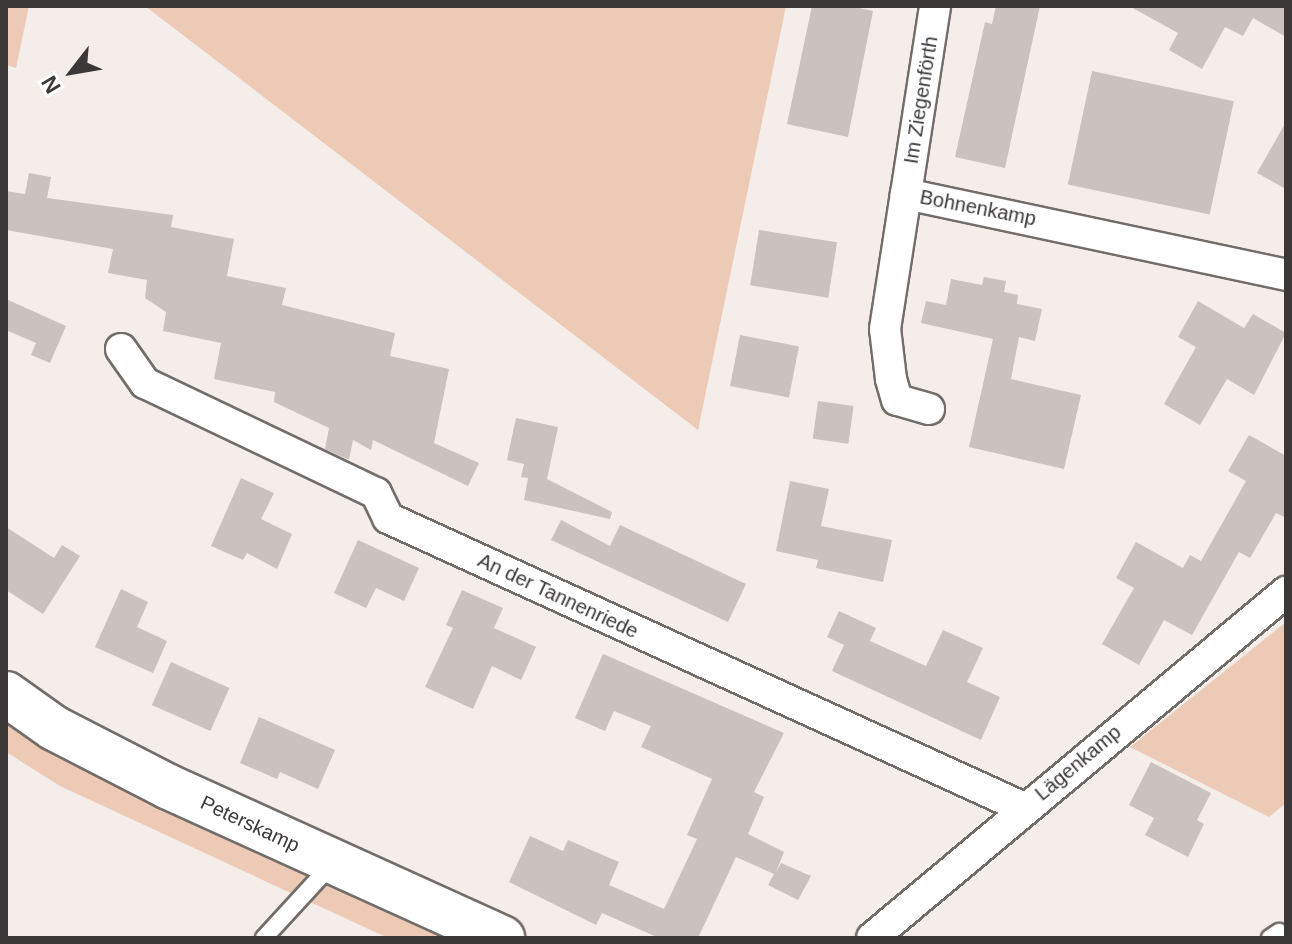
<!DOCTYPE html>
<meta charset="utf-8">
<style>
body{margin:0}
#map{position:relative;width:1292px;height:944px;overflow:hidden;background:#f4ede9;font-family:Arial,sans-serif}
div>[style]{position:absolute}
.green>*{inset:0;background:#eccab6}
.building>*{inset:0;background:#c9c2be;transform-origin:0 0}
.roads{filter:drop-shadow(2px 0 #736d6a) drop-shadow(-2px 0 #736d6a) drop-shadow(0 2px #736d6a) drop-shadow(0 -2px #736d6a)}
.lane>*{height:16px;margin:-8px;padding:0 8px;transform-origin:8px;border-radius:8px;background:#fff}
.street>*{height:30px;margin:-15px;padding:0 15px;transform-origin:15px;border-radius:15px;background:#fff}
.secondary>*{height:44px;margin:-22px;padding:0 22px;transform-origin:22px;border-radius:22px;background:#fff}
span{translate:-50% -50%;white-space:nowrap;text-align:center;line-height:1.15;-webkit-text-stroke:6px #fff;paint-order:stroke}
.street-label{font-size:20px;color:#3b3837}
.frame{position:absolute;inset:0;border:8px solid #3b3837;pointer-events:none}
.north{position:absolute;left:32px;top:32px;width:80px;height:80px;-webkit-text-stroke:6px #fff;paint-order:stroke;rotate:239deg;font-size:22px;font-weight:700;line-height:32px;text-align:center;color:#3b3837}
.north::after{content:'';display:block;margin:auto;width:28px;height:36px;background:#3b3837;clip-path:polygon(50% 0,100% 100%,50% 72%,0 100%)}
</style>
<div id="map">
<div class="green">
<div style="clip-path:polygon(6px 6px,29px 6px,16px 68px,6px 65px)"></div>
<div style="clip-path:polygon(145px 6px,786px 6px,698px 430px)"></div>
<div style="clip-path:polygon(1286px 622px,1286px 803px,1269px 817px,1130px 747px)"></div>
<div style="clip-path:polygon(6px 713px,463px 938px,388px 938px,60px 786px,6px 752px)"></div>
</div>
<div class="building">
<div style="clip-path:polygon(812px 6px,850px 6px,873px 11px,848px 137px,787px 124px)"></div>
<div style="clip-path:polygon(996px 6px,1040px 6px,1005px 168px,955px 157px,985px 22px,992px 24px)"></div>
<div style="clip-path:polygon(1129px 6px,1286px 6px,1286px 37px,1253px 18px,1243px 36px,1225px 27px,1202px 69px,1169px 50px,1178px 33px)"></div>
<div style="left:1092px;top:71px;width:145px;height:116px;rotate:12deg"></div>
<div style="clip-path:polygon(1286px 122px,1286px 189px,1257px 173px)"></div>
<div style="clip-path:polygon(29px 173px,51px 177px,47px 198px,173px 215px,171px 227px,234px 239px,227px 276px,286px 288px,282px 305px,395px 333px,390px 356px,449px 369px,434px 443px,479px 463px,468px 486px,373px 440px,371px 450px,353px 440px,349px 460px,325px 449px,329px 428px,274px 402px,275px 392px,214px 379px,221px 343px,163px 331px,166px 312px,145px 298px,147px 280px,108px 273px,113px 249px,6px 230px,6px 191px,25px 194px)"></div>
<div style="left:759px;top:230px;width:79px;height:56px;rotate:9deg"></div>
<div style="clip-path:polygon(984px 277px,1006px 281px,1004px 292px,1018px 295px,1017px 304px,1042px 309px,1035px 341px,1019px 337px,1011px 379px,1081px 395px,1064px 469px,969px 447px,993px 339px,921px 323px,926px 301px,946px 305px,951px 279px,982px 285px)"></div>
<div style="clip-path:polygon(6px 299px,66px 326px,50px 363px,31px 355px,36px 343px,6px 330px)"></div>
<div style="clip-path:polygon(1198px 301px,1244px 328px,1253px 314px,1286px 333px,1254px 395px,1227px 379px,1200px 425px,1164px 404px,1196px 347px,1178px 337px)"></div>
<div style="left:740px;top:335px;width:60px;height:52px;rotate:11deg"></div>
<div style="left:818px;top:401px;width:36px;height:38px;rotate:8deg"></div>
<div style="clip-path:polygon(516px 418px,558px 427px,547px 479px,612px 512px,610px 519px,524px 500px,528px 478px,521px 477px,524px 464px,507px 460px)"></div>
<div style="clip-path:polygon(1249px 435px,1286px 456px,1286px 518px,1276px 513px,1250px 558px,1239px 552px,1192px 635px,1164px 620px,1139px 665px,1102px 644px,1134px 588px,1116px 578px,1136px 542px,1183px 568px,1190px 555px,1201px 561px,1246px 481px,1228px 471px)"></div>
<div style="clip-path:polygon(241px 478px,274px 493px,261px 519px,292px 534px,277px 569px,247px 553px,243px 560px,211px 546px)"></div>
<div style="clip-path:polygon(790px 481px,829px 489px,821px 526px,892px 540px,883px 582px,816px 568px,818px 560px,776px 551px)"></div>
<div style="clip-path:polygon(561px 520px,610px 546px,620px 525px,746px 584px,728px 622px,551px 540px)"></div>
<div style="clip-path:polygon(6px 527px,54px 558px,62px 545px,80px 556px,43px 614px,6px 590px)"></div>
<div style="clip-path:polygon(358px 540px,419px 568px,404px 601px,376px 588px,366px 608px,334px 593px)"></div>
<div style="clip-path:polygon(121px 589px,148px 602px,137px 627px,167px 641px,153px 673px,95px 647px)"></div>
<div style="clip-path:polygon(462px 590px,503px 608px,494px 628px,536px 647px,521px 680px,492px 666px,473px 709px,425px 687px,453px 628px,446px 625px)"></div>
<div style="clip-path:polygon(839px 611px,876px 628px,870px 641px,926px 666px,943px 630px,983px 648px,967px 682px,1000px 697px,981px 740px,832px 671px,844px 645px,827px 637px)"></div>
<div style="clip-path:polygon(603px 654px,784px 733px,754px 792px,764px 797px,748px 834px,784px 852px,776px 872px,781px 863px,811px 876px,798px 900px,768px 885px,774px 874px,736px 857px,698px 938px,659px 938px,602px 913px,596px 925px,509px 882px,530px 836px,563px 851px,568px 840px,619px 862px,609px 885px,664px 909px,697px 839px,687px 835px,712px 779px,641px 747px,651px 726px,614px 711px,605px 731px,575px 718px)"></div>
<div style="left:171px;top:662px;width:64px;height:47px;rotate:24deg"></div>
<div style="clip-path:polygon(259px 717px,335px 750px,318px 789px,280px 772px,277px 779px,240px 763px)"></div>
<div style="clip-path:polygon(1151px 762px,1211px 793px,1197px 820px,1204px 824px,1188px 857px,1145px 835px,1154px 818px,1129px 805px)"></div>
</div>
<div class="roads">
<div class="lane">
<div style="left:264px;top:938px;width:102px;rotate:-47.4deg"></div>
<div style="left:1270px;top:938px;width:11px;rotate:-34deg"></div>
</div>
<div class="street">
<div style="left:906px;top:194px;width:190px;rotate:-81.2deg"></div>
<div style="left:121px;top:349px;width:42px;rotate:54.8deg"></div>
<div style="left:145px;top:383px;width:256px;rotate:25.5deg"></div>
<div style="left:376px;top:493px;width:28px;rotate:64deg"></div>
<div style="left:388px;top:518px;width:699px;rotate:24.51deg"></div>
<div style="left:929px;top:409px;width:33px;rotate:-164deg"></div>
<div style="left:897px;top:400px;width:22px;rotate:-106deg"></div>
<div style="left:891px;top:379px;width:50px;rotate:-96.8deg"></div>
<div style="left:885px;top:329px;width:137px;rotate:-81.2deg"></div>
<div style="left:906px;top:194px;width:389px;rotate:12deg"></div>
<div style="left:872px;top:938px;width:540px;rotate:-39.89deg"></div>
</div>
<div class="secondary">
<div style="left:6px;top:694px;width:59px;rotate:35.3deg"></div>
<div style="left:54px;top:728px;width:129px;rotate:27.2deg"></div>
<div style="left:169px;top:787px;width:366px;rotate:24.4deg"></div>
</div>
</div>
<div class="street-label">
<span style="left:921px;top:100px;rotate:-81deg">Im Ziegenförth</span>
<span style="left:978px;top:208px;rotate:11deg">Bohnenkamp</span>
<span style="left:558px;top:596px;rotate:25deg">An der Tannenriede</span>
<span style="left:1078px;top:763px;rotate:-40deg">Lägenkamp</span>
<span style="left:250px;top:824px;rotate:25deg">Peterskamp</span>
</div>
<div class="frame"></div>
<div class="north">N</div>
</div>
